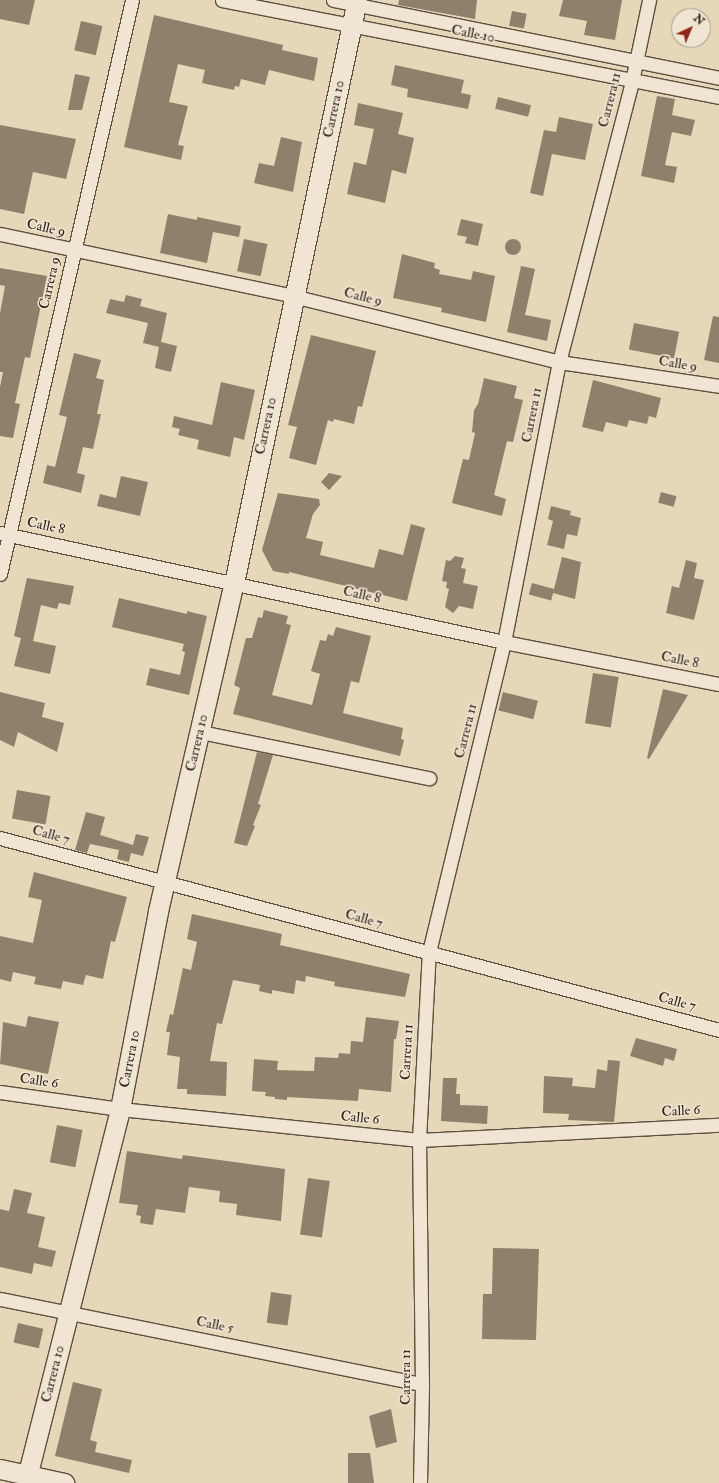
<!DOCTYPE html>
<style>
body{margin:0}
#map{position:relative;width:719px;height:1483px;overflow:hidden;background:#e7d7b9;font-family:"IM FELL Double Pica",serif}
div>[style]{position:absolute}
.building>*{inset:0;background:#8e816c;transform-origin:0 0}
.round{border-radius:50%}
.roads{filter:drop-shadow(1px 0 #5c5040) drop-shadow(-1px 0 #5c5040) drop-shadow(0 1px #5c5040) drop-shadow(0 -1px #5c5040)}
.street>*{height:13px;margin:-6.5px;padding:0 6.5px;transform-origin:6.5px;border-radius:6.5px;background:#efe5d2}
.secondary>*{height:19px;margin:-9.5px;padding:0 9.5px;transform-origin:9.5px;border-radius:9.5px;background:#efe5d2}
span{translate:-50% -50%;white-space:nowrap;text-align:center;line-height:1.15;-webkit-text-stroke:3px #efe5d2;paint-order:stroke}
.street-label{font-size:14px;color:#2e2318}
.north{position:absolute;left:671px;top:8px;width:40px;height:40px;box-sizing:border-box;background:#efe5d2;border:1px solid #a29788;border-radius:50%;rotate:44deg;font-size:11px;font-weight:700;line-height:16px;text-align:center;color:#2e2318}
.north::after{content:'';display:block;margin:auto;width:14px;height:18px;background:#8f2418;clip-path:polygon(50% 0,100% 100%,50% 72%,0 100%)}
</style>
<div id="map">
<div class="building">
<div style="clip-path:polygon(0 0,35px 0,29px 25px,0 19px)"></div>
<div style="clip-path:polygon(399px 0,477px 0,475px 19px,398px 5px)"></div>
<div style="clip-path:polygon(563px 0,622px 0,615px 40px,584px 35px,587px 21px,559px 16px)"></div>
<div style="left:512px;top:11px;width:15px;height:15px;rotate:11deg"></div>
<div style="clip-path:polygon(154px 15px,283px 45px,282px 50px,318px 58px,314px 81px,269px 70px,265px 85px,241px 79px,239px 87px,235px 86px,234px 90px,202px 83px,205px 70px,178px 64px,169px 102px,188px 106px,178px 145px,184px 146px,181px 160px,124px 147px)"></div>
<div style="left:81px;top:21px;width:22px;height:30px;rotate:13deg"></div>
<div style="clip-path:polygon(395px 65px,464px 80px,461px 93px,471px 95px,468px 109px,407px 97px,408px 89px,391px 85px)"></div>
<div style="clip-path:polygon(75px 74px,90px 77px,82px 110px,68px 110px)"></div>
<div style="clip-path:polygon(657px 96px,675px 99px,672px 115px,695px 120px,691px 136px,672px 132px,665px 165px,677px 167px,674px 183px,641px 176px)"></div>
<div style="left:498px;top:97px;width:34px;height:12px;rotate:14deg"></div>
<div style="clip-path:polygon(358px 103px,403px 113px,398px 134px,414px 138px,406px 174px,392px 170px,385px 203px,347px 194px,354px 162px,366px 165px,374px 129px,354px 125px)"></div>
<div style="clip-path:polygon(559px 117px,593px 124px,585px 160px,552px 154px,543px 196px,530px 193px,544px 130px,556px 132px)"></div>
<div style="clip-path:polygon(0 125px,76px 139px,66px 179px,33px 172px,24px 214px,0 209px)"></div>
<div style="clip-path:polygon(281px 137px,302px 142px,293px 192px,254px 183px,259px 163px,274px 166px)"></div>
<div style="clip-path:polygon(168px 214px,197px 220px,197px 217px,241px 226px,239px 237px,213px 232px,207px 263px,160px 253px)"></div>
<div style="clip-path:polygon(461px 219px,483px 224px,478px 246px,465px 243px,467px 237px,457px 235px)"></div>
<div class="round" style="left:505px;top:239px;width:16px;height:16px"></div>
<div style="left:244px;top:239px;width:24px;height:33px;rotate:12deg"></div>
<div style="clip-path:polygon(402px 254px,435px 263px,434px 268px,440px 270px,439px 274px,471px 280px,473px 271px,495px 276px,486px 322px,441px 312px,442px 308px,393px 298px)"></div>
<div style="clip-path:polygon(521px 266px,535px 269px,525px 315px,551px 320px,547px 341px,507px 332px)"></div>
<div style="clip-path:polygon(0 268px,47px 276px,30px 358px,25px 357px,15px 403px,20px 404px,13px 438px,0 436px,0 387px,3px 372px,0 372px,0 313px,5px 286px,0 285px)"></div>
<div style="clip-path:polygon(126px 295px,142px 299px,140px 306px,167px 313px,161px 342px,177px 346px,171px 372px,155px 368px,159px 347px,143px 343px,148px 323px,106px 313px,110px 299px,124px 302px)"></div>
<div style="clip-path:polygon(713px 316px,719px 317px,719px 363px,704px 360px)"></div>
<div style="left:634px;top:323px;width:46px;height:27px;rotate:11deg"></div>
<div style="clip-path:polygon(311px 335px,376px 351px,362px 407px,358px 406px,354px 424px,334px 419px,333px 422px,328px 420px,316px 465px,289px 458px,297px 427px,288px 425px)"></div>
<div style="clip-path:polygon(74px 353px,101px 360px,96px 378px,104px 380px,97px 414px,101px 414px,93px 449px,83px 447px,77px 473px,85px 475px,81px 493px,43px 483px,47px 465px,55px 467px,59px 451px,67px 417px,59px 415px)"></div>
<div style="clip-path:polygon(484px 378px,517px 386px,514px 398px,523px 400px,513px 442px,507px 441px,494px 495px,506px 499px,502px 516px,452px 503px,463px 459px,469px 460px,475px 433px,472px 432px,474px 410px,478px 404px)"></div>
<div style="clip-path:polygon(593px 380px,661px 398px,656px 418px,649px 416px,647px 424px,629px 420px,627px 427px,606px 422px,603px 432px,582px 427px)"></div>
<div style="clip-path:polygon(221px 382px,255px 390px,244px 440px,234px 437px,230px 457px,197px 449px,199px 440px,178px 435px,180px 429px,172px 427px,174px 416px,212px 425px)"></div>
<div style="clip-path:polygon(329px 473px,342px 476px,329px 490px,321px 482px)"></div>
<div style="clip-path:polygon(121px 476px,148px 482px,140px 516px,97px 506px,100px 494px,116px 498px)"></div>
<div style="left:661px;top:492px;width:16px;height:11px;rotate:15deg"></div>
<div style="clip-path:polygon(278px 493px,319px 499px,320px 505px,313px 514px,306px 538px,323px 542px,320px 555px,341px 560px,374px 568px,379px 549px,403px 555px,411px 524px,425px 528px,407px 601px,289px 572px,289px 574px,273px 571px,262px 550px)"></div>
<div style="clip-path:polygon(551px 506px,571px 511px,570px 515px,581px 518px,577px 536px,567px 534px,564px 549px,547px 545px,553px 521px,548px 519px)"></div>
<div style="clip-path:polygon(455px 556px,464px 558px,461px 568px,466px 569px,463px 583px,478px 586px,473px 609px,459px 606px,453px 613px,445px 607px,449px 589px,446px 588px,447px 582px,442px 581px,446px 560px,450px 561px)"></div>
<div style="clip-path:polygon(562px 557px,581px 562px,575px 599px,553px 593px)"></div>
<div style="clip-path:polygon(686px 560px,697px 563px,694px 578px,704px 580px,694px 620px,666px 613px,672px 586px,679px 588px)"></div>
<div style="clip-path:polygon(27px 578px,74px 586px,70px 605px,59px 603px,57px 609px,41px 605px,33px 641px,56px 646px,50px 674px,14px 666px,21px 638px,14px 636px)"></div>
<div style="left:532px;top:583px;width:23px;height:12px;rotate:15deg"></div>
<div style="clip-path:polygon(119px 598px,187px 614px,187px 611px,207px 616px,189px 695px,146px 685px,150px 668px,180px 675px,185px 652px,182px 651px,184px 644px,112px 627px)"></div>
<div style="clip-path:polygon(264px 610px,288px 616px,286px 624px,291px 625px,272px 695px,312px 705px,320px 674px,311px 671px,320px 640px,326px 641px,328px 634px,333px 636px,336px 627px,371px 636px,359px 683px,351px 681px,343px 713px,403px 728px,401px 739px,404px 740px,400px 756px,233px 714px,240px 688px,234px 685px,246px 638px,252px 638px,258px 617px,262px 618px)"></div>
<div style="left:593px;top:673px;width:26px;height:51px;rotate:9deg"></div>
<div style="clip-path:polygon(663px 689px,688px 695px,649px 759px,647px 758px)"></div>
<div style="clip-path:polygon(0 692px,45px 703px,42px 717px,64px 723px,57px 752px,18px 732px,14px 747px,0 740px)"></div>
<div style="left:503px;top:692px;width:36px;height:19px;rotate:14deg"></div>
<div style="clip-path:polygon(257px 752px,273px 755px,258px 804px,261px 805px,253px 825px,255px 826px,247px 846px,234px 843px)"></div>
<div style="left:17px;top:790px;width:34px;height:29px;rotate:10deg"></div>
<div style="clip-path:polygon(86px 812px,105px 817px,100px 835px,133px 845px,136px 834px,149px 837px,143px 856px,131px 853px,129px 862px,117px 859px,119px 850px,90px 844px,87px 853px,75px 850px)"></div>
<div style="clip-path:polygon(34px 872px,127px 897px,115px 942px,111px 941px,103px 979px,86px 975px,83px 985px,63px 981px,61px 989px,34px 984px,36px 977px,13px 972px,11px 982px,0 979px,0 936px,33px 943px,42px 900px,28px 897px)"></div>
<div style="clip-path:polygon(192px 914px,282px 934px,280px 945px,410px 974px,405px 997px,334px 986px,335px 982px,306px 976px,305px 982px,296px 980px,294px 994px,272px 990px,272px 994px,259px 991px,260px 985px,233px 980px,222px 1024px,217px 1023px,210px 1061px,227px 1062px,226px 1096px,187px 1094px,187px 1089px,177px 1089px,180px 1057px,167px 1055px,170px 1032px,166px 1032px,170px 1014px,173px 1015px,183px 968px,191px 970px,197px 942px,187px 939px)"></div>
<div style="clip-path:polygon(28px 1016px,59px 1022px,48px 1074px,0 1064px,3px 1022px,26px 1027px)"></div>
<div style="clip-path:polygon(366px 1017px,399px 1021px,396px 1039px,394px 1039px,391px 1092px,359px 1089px,358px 1101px,287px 1097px,287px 1100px,275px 1099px,275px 1097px,265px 1096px,266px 1092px,252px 1091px,254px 1059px,278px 1061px,277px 1070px,314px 1071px,315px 1057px,338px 1058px,339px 1053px,350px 1054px,351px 1041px,363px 1042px)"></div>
<div style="clip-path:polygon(636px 1038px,677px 1049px,674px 1061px,665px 1058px,663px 1066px,630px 1056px)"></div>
<div style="clip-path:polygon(608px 1060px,620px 1061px,614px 1122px,568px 1120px,569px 1114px,543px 1113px,544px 1076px,573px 1078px,572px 1086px,595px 1088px,597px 1069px,607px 1071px)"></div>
<div style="clip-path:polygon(443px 1078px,457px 1078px,456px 1094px,460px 1094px,460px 1105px,488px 1106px,487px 1124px,441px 1121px)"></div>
<div style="left:57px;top:1125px;width:26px;height:38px;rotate:11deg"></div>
<div style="clip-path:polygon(127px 1151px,182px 1159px,183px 1155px,285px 1169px,281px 1221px,236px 1215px,237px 1204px,219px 1202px,220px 1191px,189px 1187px,185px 1213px,156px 1209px,153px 1225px,140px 1223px,141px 1216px,136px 1215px,138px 1205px,119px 1203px)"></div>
<div style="left:308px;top:1178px;width:22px;height:57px;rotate:8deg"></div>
<div style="clip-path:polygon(14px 1189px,32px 1193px,27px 1213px,45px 1217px,38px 1247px,56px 1251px,52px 1267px,34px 1263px,32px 1274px,0 1267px,0 1209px,9px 1211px)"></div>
<div style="clip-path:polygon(493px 1248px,539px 1249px,536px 1340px,482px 1339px,483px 1294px,492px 1294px)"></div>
<div style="left:271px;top:1292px;width:21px;height:31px;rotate:8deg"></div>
<div style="left:18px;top:1323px;width:26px;height:20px;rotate:13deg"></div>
<div style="clip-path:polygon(73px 1382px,102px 1389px,90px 1440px,97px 1442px,95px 1452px,132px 1460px,129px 1473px,55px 1456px)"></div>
<div style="clip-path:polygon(391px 1409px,397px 1442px,376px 1448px,369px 1416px)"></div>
<div style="clip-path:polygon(348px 1453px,370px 1453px,374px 1483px,348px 1483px)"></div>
</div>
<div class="roads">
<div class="street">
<div style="left:222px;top:0;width:506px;rotate:11.04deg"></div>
<div style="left:333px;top:0;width:394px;rotate:11.4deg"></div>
<div style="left:0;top:234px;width:299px;rotate:11.9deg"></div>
<div style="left:293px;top:296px;width:274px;rotate:13.9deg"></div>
<div style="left:559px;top:362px;width:162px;rotate:8.5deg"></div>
<div style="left:0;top:533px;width:516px;rotate:12.2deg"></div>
<div style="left:504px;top:642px;width:219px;rotate:11.1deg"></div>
<div style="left:0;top:574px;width:589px;rotate:-77.05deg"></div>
<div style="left:200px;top:732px;width:234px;rotate:11.4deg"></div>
<div style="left:0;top:838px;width:744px;rotate:14.95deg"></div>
<div style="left:0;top:1092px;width:121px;rotate:8.1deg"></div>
<div style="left:120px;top:1109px;width:301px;rotate:5.9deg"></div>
<div style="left:419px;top:1140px;width:300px;rotate:-2.9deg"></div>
<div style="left:0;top:1299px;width:430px;rotate:11.4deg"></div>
<div style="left:420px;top:1483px;width:99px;rotate:-88.8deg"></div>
<div style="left:422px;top:1384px;width:244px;rotate:-90.7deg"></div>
<div style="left:419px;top:1140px;width:188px;rotate:-87deg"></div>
<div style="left:429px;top:952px;width:319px;rotate:-76.4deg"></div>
<div style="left:504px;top:642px;width:285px;rotate:-78.9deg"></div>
<div style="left:559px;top:362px;width:290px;rotate:-75.4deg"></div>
<div style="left:632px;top:81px;width:83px;rotate:-78.1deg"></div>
</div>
<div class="secondary">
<div style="left:0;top:1469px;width:66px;rotate:12.3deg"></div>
<div style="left:28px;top:1473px;width:375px;rotate:-75.8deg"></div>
<div style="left:120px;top:1109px;width:202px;rotate:-79.1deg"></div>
<div style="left:158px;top:911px;width:337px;rotate:-77deg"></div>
<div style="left:234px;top:583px;width:596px;rotate:-78.09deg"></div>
</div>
</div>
<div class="street-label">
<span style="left:473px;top:34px;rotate:11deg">Calle 10</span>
<span style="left:610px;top:100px;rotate:-76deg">Carrera 11</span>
<span style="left:334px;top:109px;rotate:-78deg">Carrera 10</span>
<span style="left:46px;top:228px;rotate:13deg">Calle 9</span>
<span style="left:50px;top:283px;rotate:-77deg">Carrera 9</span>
<span style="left:363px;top:297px;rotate:14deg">Calle 9</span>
<span style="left:678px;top:364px;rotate:9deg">Calle 9</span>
<span style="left:532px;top:415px;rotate:-79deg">Carrera 11</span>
<span style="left:266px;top:426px;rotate:-78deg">Carrera 10</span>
<span style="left:46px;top:526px;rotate:12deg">Calle 8</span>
<span style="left:362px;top:595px;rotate:12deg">Calle 8</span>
<span style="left:680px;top:660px;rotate:11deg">Calle 8</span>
<span style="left:466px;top:731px;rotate:-76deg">Carrera 11</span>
<span style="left:197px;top:743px;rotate:-77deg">Carrera 10</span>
<span style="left:51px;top:835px;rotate:15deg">Calle 7</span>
<span style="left:364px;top:919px;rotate:15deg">Calle 7</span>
<span style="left:677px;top:1002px;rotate:15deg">Calle 7</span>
<span style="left:407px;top:1052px;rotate:-87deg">Carrera 11</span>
<span style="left:130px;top:1059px;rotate:-79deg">Carrera 10</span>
<span style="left:39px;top:1081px;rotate:8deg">Calle 6</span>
<span style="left:681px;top:1111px;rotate:-3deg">Calle 6</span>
<span style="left:360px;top:1118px;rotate:6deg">Calle 6</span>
<span style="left:215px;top:1325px;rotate:11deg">Calle 5</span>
<span style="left:53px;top:1374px;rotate:-76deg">Carrera 10</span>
<span style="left:406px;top:1377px;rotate:-90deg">Carrera 11</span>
</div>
<div class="north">N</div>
</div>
